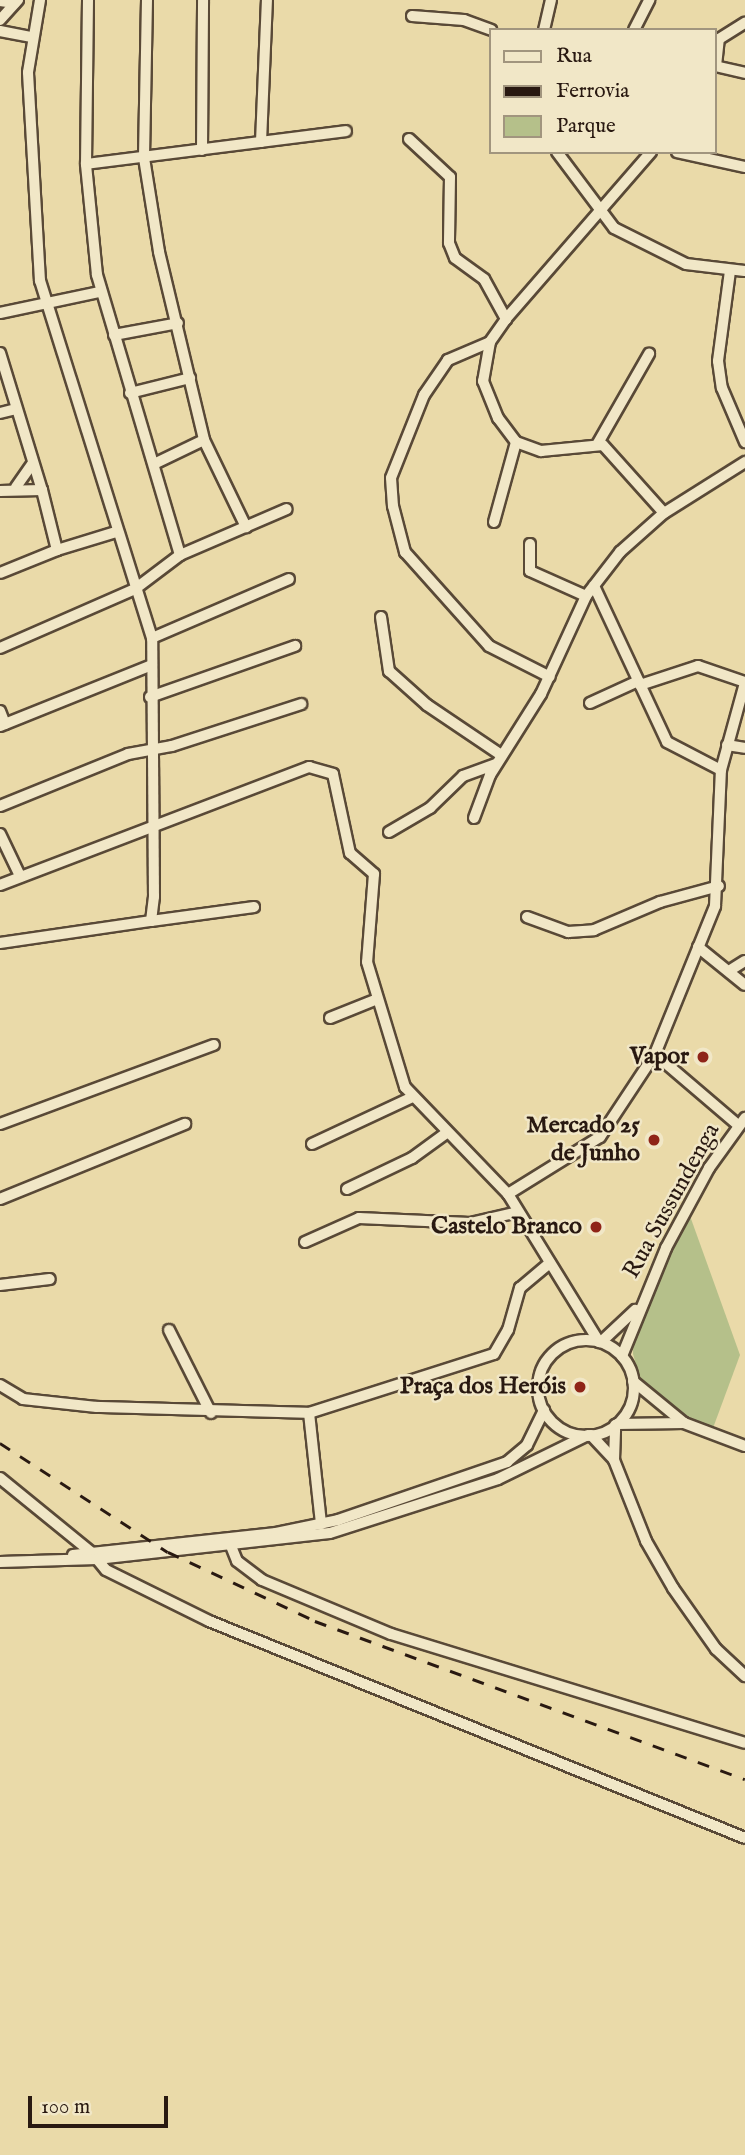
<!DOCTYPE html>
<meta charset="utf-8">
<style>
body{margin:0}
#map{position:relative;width:745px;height:2155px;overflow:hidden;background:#eadaa9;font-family:"IM FELL English",serif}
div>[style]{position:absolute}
.green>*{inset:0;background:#b5c08a}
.roads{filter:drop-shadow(2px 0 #594937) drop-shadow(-2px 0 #594937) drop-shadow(0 2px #594937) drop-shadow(0 -2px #594937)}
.minor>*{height:10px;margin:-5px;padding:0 5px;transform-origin:5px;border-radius:5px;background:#f1e7c7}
.minor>.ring{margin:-5px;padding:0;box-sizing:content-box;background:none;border:10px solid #f1e7c7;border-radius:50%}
.rail>*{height:2.5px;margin-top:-1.25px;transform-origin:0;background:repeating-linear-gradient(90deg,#291911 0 12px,transparent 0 24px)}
.dots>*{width:19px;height:19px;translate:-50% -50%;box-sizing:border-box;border:4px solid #f1e7c7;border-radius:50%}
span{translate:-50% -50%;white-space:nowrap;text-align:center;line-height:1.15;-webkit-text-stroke:5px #f1e7c7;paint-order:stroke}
.poi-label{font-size:24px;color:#291911;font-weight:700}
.right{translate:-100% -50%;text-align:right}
.street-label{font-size:24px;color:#291911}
.legend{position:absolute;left:489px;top:28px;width:228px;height:126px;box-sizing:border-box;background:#f1e7c7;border:2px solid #a1957e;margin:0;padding:9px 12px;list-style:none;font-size:21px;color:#291911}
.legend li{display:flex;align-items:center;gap:14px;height:35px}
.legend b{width:35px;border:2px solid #a1957e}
.scale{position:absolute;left:28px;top:2096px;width:140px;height:32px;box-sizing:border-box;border:4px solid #291911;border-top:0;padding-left:9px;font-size:21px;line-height:24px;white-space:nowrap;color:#291911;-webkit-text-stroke:5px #f1e7c7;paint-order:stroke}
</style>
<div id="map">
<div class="green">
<div style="clip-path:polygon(690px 1216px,740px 1355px,713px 1428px,665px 1408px,640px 1378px,633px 1354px,634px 1318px)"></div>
</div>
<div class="roads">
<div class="minor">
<div style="left:147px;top:0;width:158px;rotate:91.1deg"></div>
<div style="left:144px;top:158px;width:95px;rotate:80.9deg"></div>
<div style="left:159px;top:252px;width:193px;rotate:76.5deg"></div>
<div style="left:204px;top:440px;width:97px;rotate:64.2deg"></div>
<div style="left:0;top:1px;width:15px;rotate:8deg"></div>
<div style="left:412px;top:16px;width:52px;rotate:4.4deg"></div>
<div style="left:464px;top:20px;width:29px;rotate:20deg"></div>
<div style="left:0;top:20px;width:27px;rotate:-48deg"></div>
<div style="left:544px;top:30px;width:31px;rotate:-77deg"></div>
<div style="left:634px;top:30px;width:34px;rotate:-63deg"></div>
<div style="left:0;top:31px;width:31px;rotate:11deg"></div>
<div style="left:715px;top:66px;width:31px;rotate:13deg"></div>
<div style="left:716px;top:66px;width:27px;rotate:-84deg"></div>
<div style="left:719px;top:39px;width:31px;rotate:-32deg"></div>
<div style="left:409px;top:139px;width:56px;rotate:42.8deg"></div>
<div style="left:450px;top:177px;width:66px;rotate:90.9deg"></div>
<div style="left:449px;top:243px;width:16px;rotate:68deg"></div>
<div style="left:455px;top:258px;width:36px;rotate:36deg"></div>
<div style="left:484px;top:279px;width:46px;rotate:61.2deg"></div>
<div style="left:261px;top:142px;width:142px;rotate:-87.6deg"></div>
<div style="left:202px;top:150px;width:150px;rotate:-89.6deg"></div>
<div style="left:557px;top:152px;width:95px;rotate:53.1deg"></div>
<div style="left:614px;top:228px;width:80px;rotate:26.6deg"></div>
<div style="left:686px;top:264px;width:59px;rotate:6.8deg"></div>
<div style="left:651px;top:152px;width:221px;rotate:131deg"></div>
<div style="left:506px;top:319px;width:28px;rotate:125deg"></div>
<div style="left:490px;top:342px;width:40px;rotate:100deg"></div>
<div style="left:483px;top:381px;width:40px;rotate:68deg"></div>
<div style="left:498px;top:418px;width:30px;rotate:53deg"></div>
<div style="left:516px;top:442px;width:27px;rotate:20deg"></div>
<div style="left:541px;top:451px;width:62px;rotate:-5.5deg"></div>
<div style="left:603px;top:445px;width:91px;rotate:48.1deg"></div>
<div style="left:677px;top:152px;width:70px;rotate:12.4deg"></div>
<div style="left:86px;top:164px;width:262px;rotate:-7.2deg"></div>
<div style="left:730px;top:271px;width:91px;rotate:97.6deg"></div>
<div style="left:718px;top:361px;width:27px;rotate:82deg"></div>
<div style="left:722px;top:388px;width:59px;rotate:66.9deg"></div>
<div style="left:0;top:313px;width:102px;rotate:-11.9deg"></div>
<div style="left:114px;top:335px;width:65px;rotate:-10.6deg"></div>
<div style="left:490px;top:342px;width:46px;rotate:156.8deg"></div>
<div style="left:448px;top:360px;width:42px;rotate:124.4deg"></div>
<div style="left:424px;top:395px;width:89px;rotate:111.7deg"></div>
<div style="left:391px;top:478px;width:28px;rotate:86deg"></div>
<div style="left:393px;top:506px;width:48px;rotate:75.4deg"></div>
<div style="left:405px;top:552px;width:126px;rotate:48.2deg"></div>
<div style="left:489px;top:646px;width:68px;rotate:26.9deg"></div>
<div style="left:0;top:353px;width:143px;rotate:73deg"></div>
<div style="left:130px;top:393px;width:62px;rotate:-14deg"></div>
<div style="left:0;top:413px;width:16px;rotate:-14deg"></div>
<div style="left:598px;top:443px;width:103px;rotate:-60.2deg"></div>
<div style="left:156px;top:463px;width:53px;rotate:-25.6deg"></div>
<div style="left:16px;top:487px;width:28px;rotate:-55deg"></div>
<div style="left:0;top:491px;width:42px;rotate:-1.4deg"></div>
<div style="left:42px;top:490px;width:62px;rotate:76deg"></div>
<div style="left:57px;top:550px;width:61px;rotate:158deg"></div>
<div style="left:494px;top:522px;width:83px;rotate:-74.6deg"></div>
<div style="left:530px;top:544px;width:27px;rotate:90deg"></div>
<div style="left:530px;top:571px;width:61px;rotate:24.1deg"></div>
<div style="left:57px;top:550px;width:62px;rotate:-17deg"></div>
<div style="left:180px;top:555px;width:116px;rotate:-23.3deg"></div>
<div style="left:594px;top:586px;width:172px;rotate:64.9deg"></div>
<div style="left:667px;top:742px;width:61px;rotate:27.4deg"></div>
<div style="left:381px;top:617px;width:55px;rotate:81.6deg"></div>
<div style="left:389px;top:671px;width:51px;rotate:41.8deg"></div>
<div style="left:427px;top:705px;width:89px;rotate:34deg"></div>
<div style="left:152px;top:638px;width:149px;rotate:-23.3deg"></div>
<div style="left:0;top:648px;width:147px;rotate:-23.6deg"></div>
<div style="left:135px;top:589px;width:56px;rotate:-37.1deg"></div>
<div style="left:180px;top:555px;width:292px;rotate:-106.5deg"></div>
<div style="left:97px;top:275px;width:112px;rotate:-95.7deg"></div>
<div style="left:86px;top:164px;width:164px;rotate:-89.3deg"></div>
<div style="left:640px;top:685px;width:61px;rotate:-18.1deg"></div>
<div style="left:698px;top:666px;width:50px;rotate:18.8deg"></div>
<div style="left:150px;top:697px;width:154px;rotate:-19.4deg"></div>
<div style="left:590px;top:703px;width:53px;rotate:-24.6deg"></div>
<div style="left:0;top:711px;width:14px;rotate:69deg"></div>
<div style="left:0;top:726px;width:164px;rotate:-21.9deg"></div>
<div style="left:727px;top:745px;width:18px;rotate:9deg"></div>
<div style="left:0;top:806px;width:138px;rotate:-22.1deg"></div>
<div style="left:128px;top:754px;width:45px;rotate:-10.3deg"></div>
<div style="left:172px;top:746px;width:136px;rotate:-18deg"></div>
<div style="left:474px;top:818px;width:46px;rotate:-69.6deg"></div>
<div style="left:490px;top:775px;width:96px;rotate:-57.8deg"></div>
<div style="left:541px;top:694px;width:108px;rotate:-65.3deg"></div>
<div style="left:586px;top:596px;width:56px;rotate:-52.3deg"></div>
<div style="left:620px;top:552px;width:59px;rotate:-41.6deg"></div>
<div style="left:664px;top:513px;width:96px;rotate:-32.2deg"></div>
<div style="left:389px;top:832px;width:48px;rotate:-30.3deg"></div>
<div style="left:430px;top:808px;width:46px;rotate:-44.1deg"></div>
<div style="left:463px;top:776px;width:35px;rotate:-20deg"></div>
<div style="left:0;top:834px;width:47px;rotate:64.5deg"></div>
<div style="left:0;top:885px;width:331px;rotate:-20.9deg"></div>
<div style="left:309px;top:767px;width:25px;rotate:16deg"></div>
<div style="left:333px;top:774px;width:81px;rotate:77.9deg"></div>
<div style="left:350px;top:853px;width:32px;rotate:41deg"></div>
<div style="left:374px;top:874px;width:88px;rotate:94.5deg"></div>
<div style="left:367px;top:962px;width:131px;rotate:73.1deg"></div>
<div style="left:405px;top:1087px;width:149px;rotate:46.1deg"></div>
<div style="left:508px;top:1194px;width:174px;rotate:58.4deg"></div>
<div style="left:527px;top:917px;width:44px;rotate:20.1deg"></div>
<div style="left:568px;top:932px;width:26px;rotate:-4deg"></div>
<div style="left:594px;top:930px;width:72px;rotate:-23deg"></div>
<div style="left:660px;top:902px;width:61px;rotate:-15.2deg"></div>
<div style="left:151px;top:921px;width:104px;rotate:-7.7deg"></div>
<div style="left:0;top:943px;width:153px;rotate:-8.3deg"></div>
<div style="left:151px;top:921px;width:24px;rotate:-83deg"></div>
<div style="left:154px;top:897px;width:259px;rotate:-90.4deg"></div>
<div style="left:152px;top:638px;width:374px;rotate:-107.4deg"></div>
<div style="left:40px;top:281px;width:209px;rotate:-93.3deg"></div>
<div style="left:28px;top:72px;width:73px;rotate:-80.5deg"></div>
<div style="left:698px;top:947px;width:60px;rotate:39deg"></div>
<div style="left:732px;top:969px;width:15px;rotate:-32deg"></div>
<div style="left:330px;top:1018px;width:48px;rotate:-21.8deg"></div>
<div style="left:0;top:1124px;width:228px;rotate:-20.3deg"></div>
<div style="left:738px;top:1125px;width:109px;rotate:-139.5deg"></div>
<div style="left:655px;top:1054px;width:160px;rotate:-67.9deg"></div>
<div style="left:715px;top:906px;width:136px;rotate:-87.5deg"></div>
<div style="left:721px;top:770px;width:90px;rotate:-74.6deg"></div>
<div style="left:312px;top:1144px;width:111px;rotate:-25deg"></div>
<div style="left:347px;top:1189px;width:72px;rotate:-25.5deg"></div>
<div style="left:412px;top:1158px;width:41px;rotate:-36deg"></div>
<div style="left:508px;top:1194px;width:108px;rotate:-31.8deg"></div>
<div style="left:600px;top:1137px;width:100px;rotate:-56.5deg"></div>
<div style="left:0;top:1199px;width:200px;rotate:-22.1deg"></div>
<div style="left:305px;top:1242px;width:59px;rotate:-24deg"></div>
<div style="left:359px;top:1218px;width:111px;rotate:2.6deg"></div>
<div style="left:470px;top:1223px;width:49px;rotate:-12.9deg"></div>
<div style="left:0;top:1285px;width:50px;rotate:-6.8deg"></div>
<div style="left:169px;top:1330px;width:93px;rotate:63.2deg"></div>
<div class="ring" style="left:538px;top:1340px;width:86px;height:86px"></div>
<div style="left:601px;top:1342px;width:47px;rotate:-43.3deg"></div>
<div style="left:622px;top:1356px;width:117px;rotate:-67.8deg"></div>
<div style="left:666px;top:1248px;width:91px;rotate:-61.7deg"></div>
<div style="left:709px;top:1168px;width:62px;rotate:-54.2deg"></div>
<div style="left:633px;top:1381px;width:66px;rotate:39.5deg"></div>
<div style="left:684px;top:1423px;width:65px;rotate:20.7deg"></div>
<div style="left:0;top:1385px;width:27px;rotate:31deg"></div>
<div style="left:23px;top:1399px;width:74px;rotate:6.2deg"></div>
<div style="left:97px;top:1407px;width:212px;rotate:1.6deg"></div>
<div style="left:309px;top:1413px;width:194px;rotate:-17.7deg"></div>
<div style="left:494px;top:1354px;width:28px;rotate:-60deg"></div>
<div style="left:508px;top:1330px;width:44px;rotate:-74.1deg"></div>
<div style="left:520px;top:1288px;width:39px;rotate:-40deg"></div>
<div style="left:309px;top:1413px;width:112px;rotate:83.8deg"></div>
<div style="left:617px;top:1424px;width:67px;rotate:-0.9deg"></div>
<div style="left:591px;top:1435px;width:34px;rotate:47deg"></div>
<div style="left:614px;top:1460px;width:87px;rotate:68.4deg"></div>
<div style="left:646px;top:1541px;width:54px;rotate:60.1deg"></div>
<div style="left:673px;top:1588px;width:75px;rotate:54.8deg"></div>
<div style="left:716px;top:1649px;width:40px;rotate:43deg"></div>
<div style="left:614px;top:1460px;width:35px;rotate:-88deg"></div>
<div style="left:0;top:1478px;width:117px;rotate:39.1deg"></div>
<div style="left:231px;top:1546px;width:16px;rotate:68deg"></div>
<div style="left:237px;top:1561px;width:31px;rotate:37deg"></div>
<div style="left:262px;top:1580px;width:140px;rotate:22.7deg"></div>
<div style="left:391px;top:1634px;width:370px;rotate:17.1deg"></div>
<div style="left:73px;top:1555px;width:204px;rotate:-6.2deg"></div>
<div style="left:276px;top:1533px;width:63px;rotate:-11.8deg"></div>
<div style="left:338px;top:1520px;width:179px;rotate:-18.9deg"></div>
<div style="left:507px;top:1462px;width:26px;rotate:-40deg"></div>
<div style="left:527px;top:1445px;width:39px;rotate:-64deg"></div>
<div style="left:97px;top:1559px;width:14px;rotate:51deg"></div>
<div style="left:106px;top:1570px;width:115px;rotate:26.3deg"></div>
<div style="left:209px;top:1621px;width:578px;rotate:22.04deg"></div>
<div style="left:0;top:1562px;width:97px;rotate:-1.8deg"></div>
<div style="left:97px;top:1559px;width:234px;rotate:-6.4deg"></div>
<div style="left:330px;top:1533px;width:176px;rotate:-17.8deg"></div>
<div style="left:498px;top:1479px;width:100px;rotate:-26.1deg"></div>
</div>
</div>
<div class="rail">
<div style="left:0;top:1443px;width:200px;rotate:33deg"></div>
<div style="left:168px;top:1552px;width:162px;rotate:25.1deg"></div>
<div style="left:315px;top:1621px;width:458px;rotate:20.2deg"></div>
</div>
<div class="dots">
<div style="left:703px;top:1057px;background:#8f2418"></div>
<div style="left:654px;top:1140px;background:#8f2418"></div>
<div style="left:596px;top:1227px;background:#8f2418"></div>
<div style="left:580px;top:1387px;background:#8f2418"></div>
</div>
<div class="poi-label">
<span class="right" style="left:689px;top:1057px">Vapor</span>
<span class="right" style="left:640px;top:1140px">Mercado 25<br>de Junho</span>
<span class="right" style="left:582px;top:1227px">Castelo Branco</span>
<span class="right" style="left:566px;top:1387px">Praça dos Heróis</span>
</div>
<div class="street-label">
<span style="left:672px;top:1201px;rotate:-61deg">Rua Sussundenga</span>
</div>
<ul class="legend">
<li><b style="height:9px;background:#f1e7c7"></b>Rua</li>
<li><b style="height:9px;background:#291911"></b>Ferrovia</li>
<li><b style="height:19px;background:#b5c08a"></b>Parque</li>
</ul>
<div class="scale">100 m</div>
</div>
